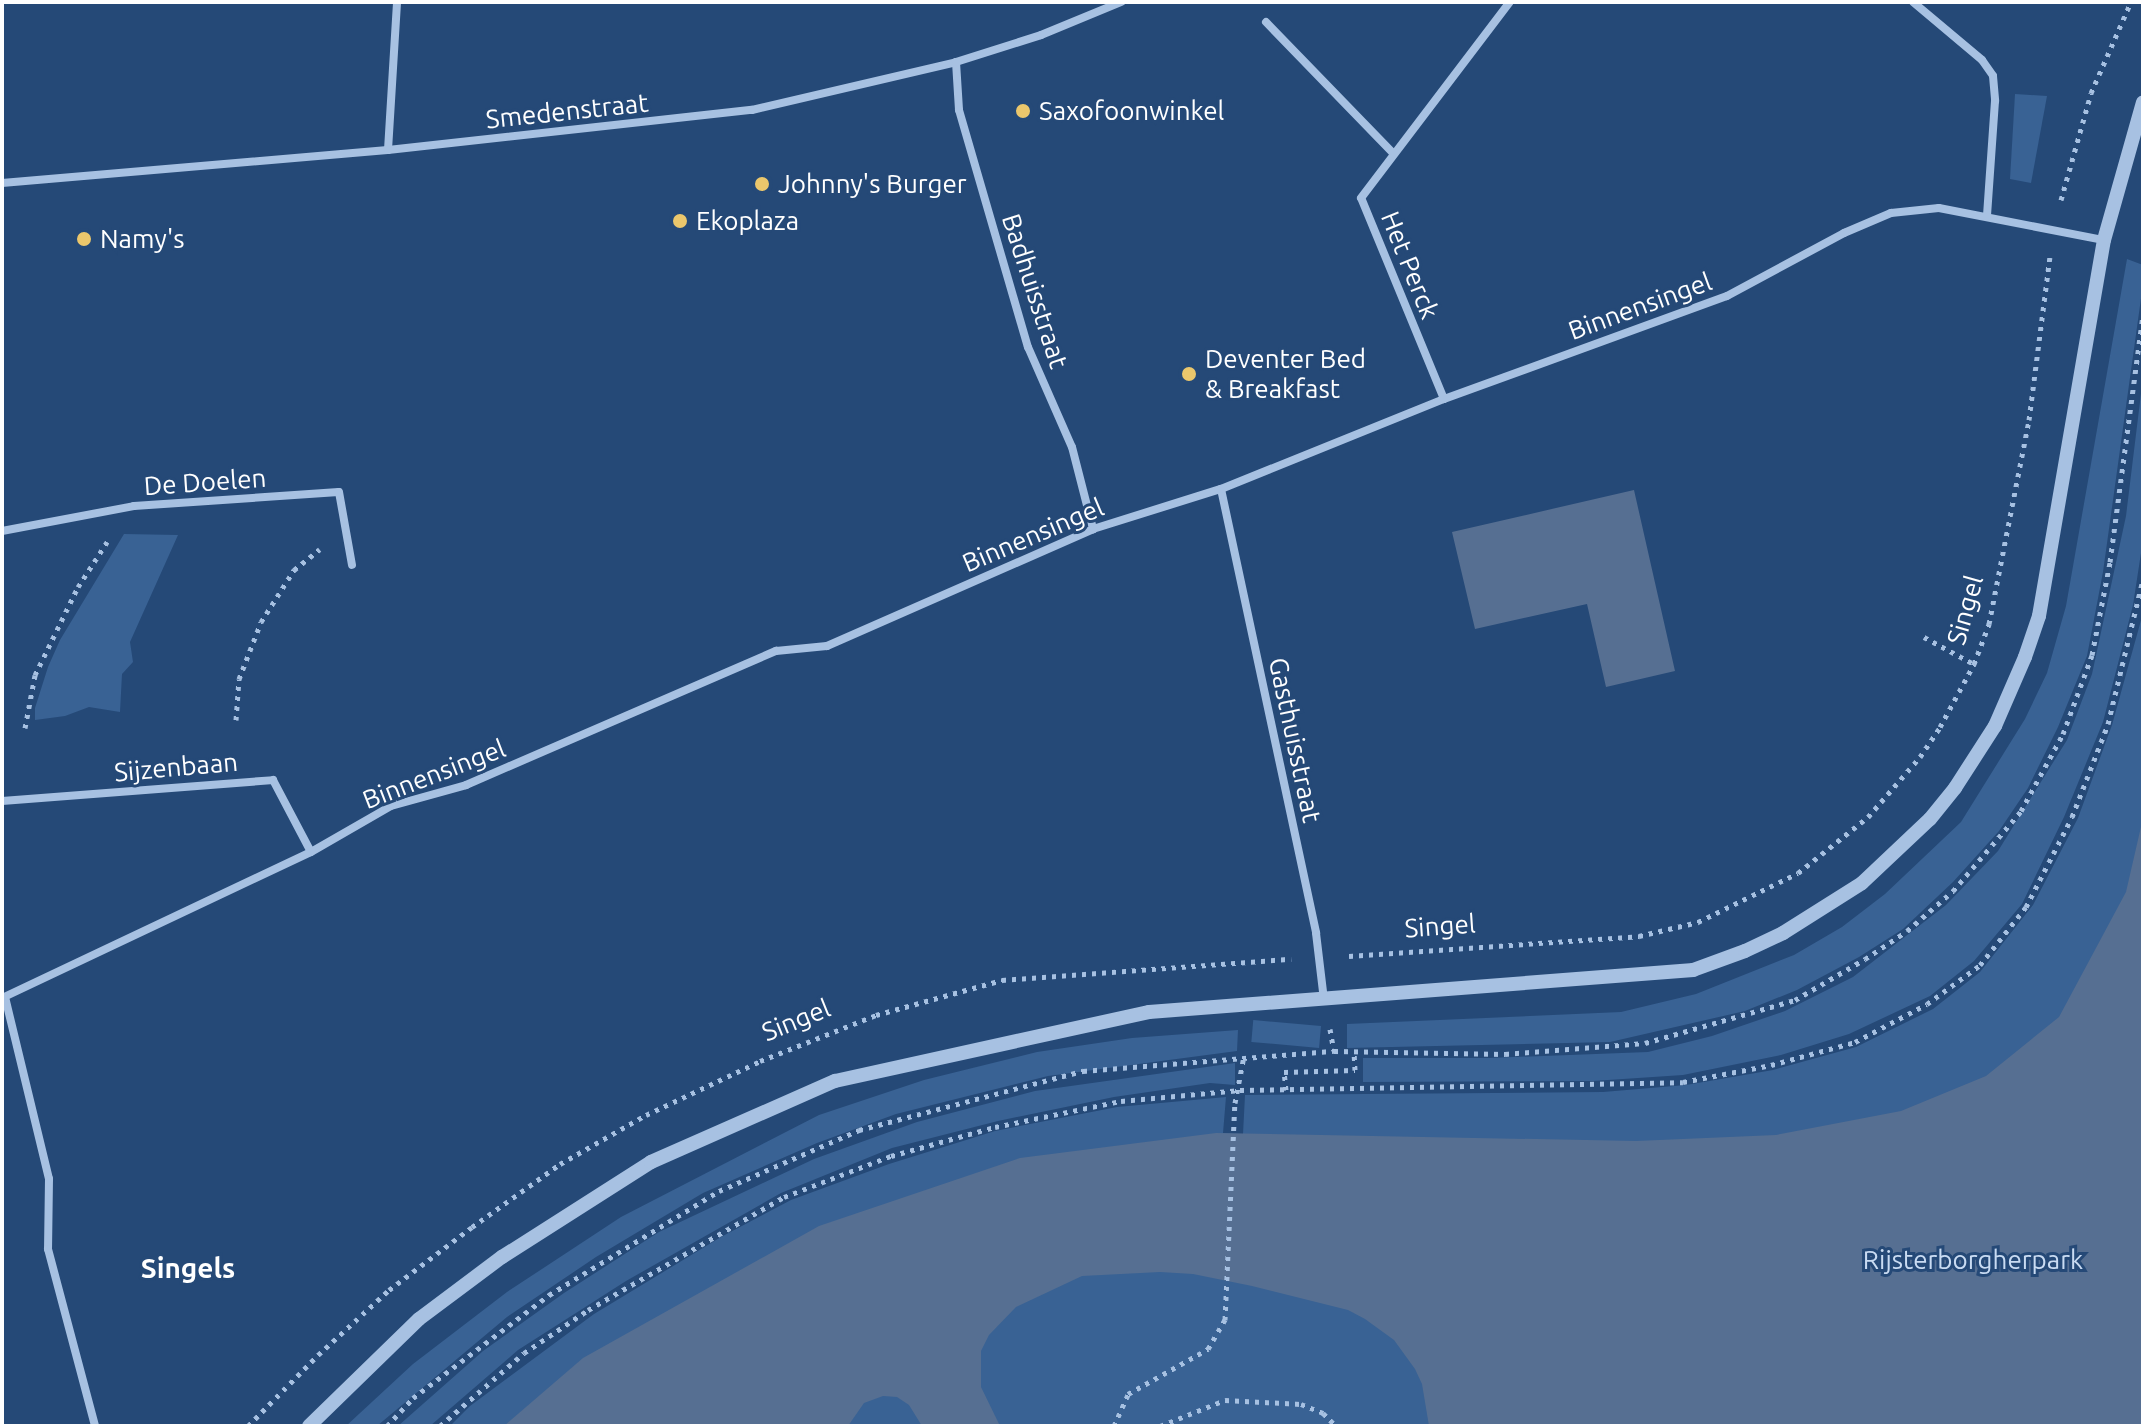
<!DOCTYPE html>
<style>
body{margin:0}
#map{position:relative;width:2145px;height:1428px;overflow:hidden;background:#254977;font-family:Ubuntu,sans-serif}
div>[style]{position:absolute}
.green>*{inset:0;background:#396294;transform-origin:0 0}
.water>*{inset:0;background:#566f92}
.path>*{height:5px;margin-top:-2.5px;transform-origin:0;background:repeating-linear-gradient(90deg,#a7c1e2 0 4px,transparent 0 10px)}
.minor>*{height:8px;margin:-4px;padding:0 4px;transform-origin:4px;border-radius:4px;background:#a7c1e2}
.tertiary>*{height:14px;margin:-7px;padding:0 7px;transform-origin:7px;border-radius:7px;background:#a7c1e2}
.dots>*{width:22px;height:22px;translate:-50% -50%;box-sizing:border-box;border:4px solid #254977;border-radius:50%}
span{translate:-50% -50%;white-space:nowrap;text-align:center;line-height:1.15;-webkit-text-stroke:6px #254977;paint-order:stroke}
.street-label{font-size:26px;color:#fff}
.poi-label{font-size:26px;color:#fff}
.left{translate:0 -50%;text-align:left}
.park-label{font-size:26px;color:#c9dbf2}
.neighbourhood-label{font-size:28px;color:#fff;font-weight:700}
.frame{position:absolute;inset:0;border:4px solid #fff;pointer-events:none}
</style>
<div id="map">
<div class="green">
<div style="clip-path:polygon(2015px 94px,2047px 96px,2031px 183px,2010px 179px)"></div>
<div style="clip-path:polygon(2127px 259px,2143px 265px,2143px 284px,2103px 572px,2087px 656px,2058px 727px,2028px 788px,1999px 831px,1953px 882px,1903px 929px,1859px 957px,1797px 990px,1745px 1011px,1610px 1042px,1347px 1048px,1347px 1024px,1621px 1012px,1696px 994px,1794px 955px,1842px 927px,1885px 894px,1961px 822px,2025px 719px,2047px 673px,2066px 606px)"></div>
<div style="clip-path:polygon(2143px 377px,2143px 540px,2133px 605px,2103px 722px,2064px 817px,2022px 904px,1974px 961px,1930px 996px,1849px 1034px,1781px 1055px,1683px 1075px,1593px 1081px,1363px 1082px,1363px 1058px,1489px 1058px,1648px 1052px,1712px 1036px,1785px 1011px,1853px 977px,1946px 905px,1998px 851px,2067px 740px,2092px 674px,2126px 516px)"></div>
<div style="clip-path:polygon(124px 534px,178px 535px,130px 642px,133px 662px,122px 674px,120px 712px,89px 707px,65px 716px,35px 720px,35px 708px,48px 667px,60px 640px)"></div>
<div style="clip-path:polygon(2143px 613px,2143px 1426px,450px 1426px,470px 1406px,594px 1314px,721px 1237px,791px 1200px,889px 1164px,995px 1131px,1117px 1107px,1226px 1097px,1223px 1133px,1243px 1134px,1245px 1095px,1603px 1092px,1686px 1085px,1773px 1070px,1856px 1047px,1933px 1009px,1980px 972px,2033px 905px,2078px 818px,2112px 725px)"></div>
<div style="left:1321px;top:1026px;width:22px;height:68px;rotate:95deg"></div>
<div style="clip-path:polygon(1238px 1030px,1237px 1051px,1048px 1076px,896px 1114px,817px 1143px,703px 1193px,596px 1257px,507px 1317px,377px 1426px,346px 1426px,413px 1364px,507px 1292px,621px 1217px,819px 1115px,924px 1080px,1037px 1052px,1132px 1038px)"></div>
<div style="clip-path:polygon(1235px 1063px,1235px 1085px,1210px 1083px,1114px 1097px,998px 1121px,892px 1148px,781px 1193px,626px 1281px,518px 1350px,430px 1426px,398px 1426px,483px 1351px,564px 1293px,659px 1232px,814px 1159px,917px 1122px,1035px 1091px)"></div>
</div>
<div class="water">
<div style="clip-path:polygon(1634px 490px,1675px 671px,1606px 687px,1587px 604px,1475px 629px,1452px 532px)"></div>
<div style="clip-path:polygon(2143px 818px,2143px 1426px,1429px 1426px,1422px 1384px,1415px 1369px,1394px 1340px,1365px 1319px,1348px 1310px,1252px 1286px,1193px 1274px,1160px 1272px,1082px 1276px,1016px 1307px,989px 1335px,981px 1351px,981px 1387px,1000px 1426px,922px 1426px,909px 1405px,897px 1397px,883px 1396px,864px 1403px,848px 1426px,504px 1426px,583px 1358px,819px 1226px,1020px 1158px,1216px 1133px,1636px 1141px,1776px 1135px,1901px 1111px,1986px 1076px,2059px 1017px,2126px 892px)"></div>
</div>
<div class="path">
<div style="left:2061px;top:200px;width:111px;rotate:-74.3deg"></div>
<div style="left:2091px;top:93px;width:99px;rotate:-66.3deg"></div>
<div style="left:1924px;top:637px;width:57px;rotate:28.4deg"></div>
<div style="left:236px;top:720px;width:41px;rotate:-85.8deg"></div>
<div style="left:239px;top:679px;width:61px;rotate:-68.9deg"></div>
<div style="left:261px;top:622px;width:62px;rotate:-57.6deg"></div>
<div style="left:294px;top:570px;width:33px;rotate:-39deg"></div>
<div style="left:25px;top:728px;width:54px;rotate:-79.3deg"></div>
<div style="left:35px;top:675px;width:98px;rotate:-64deg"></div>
<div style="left:78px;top:587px;width:54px;rotate:-57.2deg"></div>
<div style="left:1349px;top:956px;width:291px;rotate:-3.9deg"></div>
<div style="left:1639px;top:936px;width:61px;rotate:-13.3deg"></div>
<div style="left:1698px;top:922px;width:111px;rotate:-26.1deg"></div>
<div style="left:1798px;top:873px;width:90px;rotate:-38.7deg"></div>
<div style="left:1868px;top:817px;width:79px;rotate:-49.1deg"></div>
<div style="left:1920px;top:757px;width:36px;rotate:-56deg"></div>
<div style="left:1940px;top:727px;width:72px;rotate:-61.6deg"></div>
<div style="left:1974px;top:664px;width:43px;rotate:-69.4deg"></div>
<div style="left:1989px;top:624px;width:208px;rotate:-78.9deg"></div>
<div style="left:2029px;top:420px;width:164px;rotate:-82.7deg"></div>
<div style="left:1330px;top:1029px;width:22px;rotate:80deg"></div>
<div style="left:1286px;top:1090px;width:18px;rotate:-96deg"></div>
<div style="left:1284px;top:1072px;width:71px;rotate:-1.6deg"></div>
<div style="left:1355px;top:1070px;width:18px;rotate:-93deg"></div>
<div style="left:248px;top:1426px;width:100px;rotate:-45.4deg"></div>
<div style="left:318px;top:1355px;width:96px;rotate:-42.5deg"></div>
<div style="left:389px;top:1290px;width:104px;rotate:-37.2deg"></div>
<div style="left:472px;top:1227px;width:108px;rotate:-35.6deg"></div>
<div style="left:560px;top:1164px;width:99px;rotate:-29.7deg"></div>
<div style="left:646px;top:1115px;width:126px;rotate:-25.3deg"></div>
<div style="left:760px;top:1061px;width:125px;rotate:-21.6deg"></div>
<div style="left:876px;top:1015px;width:131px;rotate:-15.5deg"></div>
<div style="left:1002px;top:980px;width:290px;rotate:-4.2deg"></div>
<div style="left:387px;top:1426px;width:38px;rotate:-47deg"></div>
<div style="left:413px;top:1398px;width:171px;rotate:-37.1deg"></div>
<div style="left:549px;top:1295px;width:199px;rotate:-31.5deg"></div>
<div style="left:719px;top:1191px;width:153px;rotate:-23.5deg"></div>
<div style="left:859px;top:1130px;width:232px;rotate:-14.8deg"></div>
<div style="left:1083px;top:1071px;width:252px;rotate:-4.6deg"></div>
<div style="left:1334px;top:1051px;width:171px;rotate:1deg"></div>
<div style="left:1505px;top:1054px;width:140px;rotate:-4.5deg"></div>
<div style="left:1645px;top:1043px;width:156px;rotate:-16deg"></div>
<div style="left:1795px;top:1000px;width:81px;rotate:-30.4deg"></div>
<div style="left:1865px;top:959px;width:50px;rotate:-33.7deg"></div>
<div style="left:1907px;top:931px;width:61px;rotate:-41deg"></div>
<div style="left:1953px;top:891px;width:105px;rotate:-49.6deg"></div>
<div style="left:2021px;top:811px;width:88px;rotate:-61.4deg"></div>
<div style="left:2063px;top:734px;width:84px;rotate:-69.8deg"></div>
<div style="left:2092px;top:655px;width:95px;rotate:-79deg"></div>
<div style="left:2110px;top:562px;width:248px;rotate:-82.4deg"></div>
<div style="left:440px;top:1426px;width:111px;rotate:-41deg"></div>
<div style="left:524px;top:1353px;width:77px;rotate:-33.9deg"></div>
<div style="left:588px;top:1310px;width:226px;rotate:-30deg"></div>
<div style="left:784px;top:1197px;width:115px;rotate:-21deg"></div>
<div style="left:891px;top:1156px;width:108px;rotate:-15.6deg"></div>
<div style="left:995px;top:1127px;width:129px;rotate:-11.7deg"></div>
<div style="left:1121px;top:1101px;width:120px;rotate:-5.3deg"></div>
<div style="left:1240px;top:1090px;width:443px;rotate:-1deg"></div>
<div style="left:1683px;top:1082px;width:90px;rotate:-10.9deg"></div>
<div style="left:1771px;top:1065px;width:87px;rotate:-15.3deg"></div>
<div style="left:1855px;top:1042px;width:81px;rotate:-27.8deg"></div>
<div style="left:1927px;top:1004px;width:66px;rotate:-36.3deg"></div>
<div style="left:1980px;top:965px;width:74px;rotate:-51.6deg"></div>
<div style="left:2026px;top:907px;width:101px;rotate:-62.9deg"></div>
<div style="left:2072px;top:817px;width:100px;rotate:-68.8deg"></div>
<div style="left:2108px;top:724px;width:149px;rotate:-76.4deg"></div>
<div style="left:1114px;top:1426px;width:35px;rotate:-66deg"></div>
<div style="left:1128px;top:1394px;width:92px;rotate:-29.4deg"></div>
<div style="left:1208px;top:1349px;width:34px;rotate:-60deg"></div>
<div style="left:1225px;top:1320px;width:217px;rotate:-87.4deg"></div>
<div style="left:1235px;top:1103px;width:48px;rotate:-79.2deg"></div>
<div style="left:1160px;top:1426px;width:70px;rotate:-21.8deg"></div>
<div style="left:1225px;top:1400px;width:76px;rotate:3deg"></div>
<div style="left:1301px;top:1404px;width:24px;rotate:22deg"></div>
<div style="left:1323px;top:1413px;width:18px;rotate:45deg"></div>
</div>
<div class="minor">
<div style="left:1913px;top:2px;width:90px;rotate:40deg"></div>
<div style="left:1982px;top:60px;width:19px;rotate:55deg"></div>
<div style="left:1993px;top:76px;width:25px;rotate:85deg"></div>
<div style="left:1995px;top:101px;width:114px;rotate:94deg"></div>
<div style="left:1266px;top:22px;width:182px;rotate:45.9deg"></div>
<div style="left:956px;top:62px;width:48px;rotate:86.4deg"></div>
<div style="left:959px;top:110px;width:247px;rotate:73.8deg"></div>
<div style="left:1028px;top:347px;width:109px;rotate:66.3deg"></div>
<div style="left:1072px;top:447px;width:85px;rotate:75.6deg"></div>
<div style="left:388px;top:150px;width:148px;rotate:-86.5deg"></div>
<div style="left:2px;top:183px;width:387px;rotate:-4.9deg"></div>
<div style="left:388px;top:150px;width:366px;rotate:-6.3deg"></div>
<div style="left:752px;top:110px;width:210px;rotate:-13.2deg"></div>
<div style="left:956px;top:62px;width:89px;rotate:-17.6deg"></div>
<div style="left:1041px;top:35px;width:87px;rotate:-22.4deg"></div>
<div style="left:1444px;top:399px;width:217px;rotate:-112.4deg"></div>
<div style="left:1361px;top:198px;width:246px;rotate:-52.8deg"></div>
<div style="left:1221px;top:489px;width:454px;rotate:77.9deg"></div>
<div style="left:1316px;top:933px;width:67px;rotate:83.2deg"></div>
<div style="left:2px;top:531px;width:134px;rotate:-10.7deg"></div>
<div style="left:134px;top:506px;width:205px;rotate:-3.9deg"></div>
<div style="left:339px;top:492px;width:74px;rotate:79.9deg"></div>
<div style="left:2px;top:801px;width:272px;rotate:-4.4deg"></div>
<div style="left:273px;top:780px;width:81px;rotate:62.2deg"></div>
<div style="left:5px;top:997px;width:187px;rotate:76.4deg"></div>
<div style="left:49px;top:1179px;width:70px;rotate:90.8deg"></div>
<div style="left:48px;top:1249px;width:183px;rotate:75.1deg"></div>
<div style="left:2px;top:998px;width:342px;rotate:-25.3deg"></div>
<div style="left:311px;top:852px;width:92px;rotate:-29.9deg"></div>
<div style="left:391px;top:806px;width:78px;rotate:-15.6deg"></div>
<div style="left:466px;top:785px;width:338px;rotate:-23.4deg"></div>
<div style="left:776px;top:651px;width:51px;rotate:-5.6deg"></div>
<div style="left:827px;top:646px;width:291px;rotate:-23.7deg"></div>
<div style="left:1093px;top:529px;width:134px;rotate:-17.4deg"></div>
<div style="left:1221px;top:489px;width:240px;rotate:-22deg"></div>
<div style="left:1444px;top:399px;width:301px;rotate:-20deg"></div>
<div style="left:1727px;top:296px;width:133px;rotate:-28.3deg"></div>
<div style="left:1844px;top:233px;width:51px;rotate:-23.1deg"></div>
<div style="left:1891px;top:213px;width:48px;rotate:-5.9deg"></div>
<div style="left:1939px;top:208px;width:168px;rotate:11deg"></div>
</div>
<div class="tertiary">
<div style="left:309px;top:1426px;width:153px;rotate:-44.2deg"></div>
<div style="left:419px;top:1319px;width:104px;rotate:-36.8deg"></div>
<div style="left:502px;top:1257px;width:177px;rotate:-32.5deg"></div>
<div style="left:651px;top:1162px;width:201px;rotate:-23.8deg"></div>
<div style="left:835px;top:1081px;width:321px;rotate:-12.4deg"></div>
<div style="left:1149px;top:1012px;width:546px;rotate:-4.41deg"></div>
<div style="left:1693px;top:970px;width:55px;rotate:-20.1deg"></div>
<div style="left:1745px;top:951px;width:42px;rotate:-25.3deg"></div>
<div style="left:1783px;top:933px;width:93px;rotate:-32.3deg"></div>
<div style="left:1862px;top:883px;width:93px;rotate:-43.3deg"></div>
<div style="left:1930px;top:819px;width:40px;rotate:-51deg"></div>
<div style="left:1955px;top:788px;width:74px;rotate:-57.2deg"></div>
<div style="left:1995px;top:726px;width:75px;rotate:-66.5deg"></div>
<div style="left:2025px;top:657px;width:43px;rotate:-71.1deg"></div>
<div style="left:2039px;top:616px;width:382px;rotate:-80.2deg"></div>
<div style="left:2104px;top:240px;width:143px;rotate:-74.2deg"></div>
</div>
<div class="dots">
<div style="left:1023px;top:111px;background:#ebc76c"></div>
<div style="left:762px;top:184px;background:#ebc76c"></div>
<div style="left:680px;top:221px;background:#ebc76c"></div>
<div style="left:84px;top:239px;background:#ebc76c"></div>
<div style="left:1189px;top:374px;background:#ebc76c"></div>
</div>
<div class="street-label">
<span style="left:567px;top:111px;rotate:-6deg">Smedenstraat</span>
<span style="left:1410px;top:265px;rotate:68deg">Het Perck</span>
<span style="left:1035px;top:291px;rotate:72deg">Badhuisstraat</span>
<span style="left:1640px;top:306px;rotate:-20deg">Binnensingel</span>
<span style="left:205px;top:482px;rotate:-4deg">De Doelen</span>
<span style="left:1033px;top:535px;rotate:-23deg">Binnensingel</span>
<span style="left:1965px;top:610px;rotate:-74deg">Singel</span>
<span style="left:1295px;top:740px;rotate:78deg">Gasthuisstraat</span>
<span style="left:176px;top:767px;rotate:-5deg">Sijzenbaan</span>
<span style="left:434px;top:774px;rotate:-21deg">Binnensingel</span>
<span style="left:1440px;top:926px;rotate:-4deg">Singel</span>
<span style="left:796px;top:1020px;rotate:-22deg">Singel</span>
</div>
<div class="poi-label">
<span class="left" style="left:1039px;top:111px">Saxofoonwinkel</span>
<span class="left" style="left:778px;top:184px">Johnny's Burger</span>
<span class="left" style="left:696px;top:221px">Ekoplaza</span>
<span class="left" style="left:100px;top:239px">Namy's</span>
<span class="left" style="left:1205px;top:374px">Deventer Bed<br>&amp; Breakfast</span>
</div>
<div class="park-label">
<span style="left:1973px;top:1260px">Rijsterborgherpark</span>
</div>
<div class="neighbourhood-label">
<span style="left:188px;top:1268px">Singels</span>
</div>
<div class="frame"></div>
</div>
